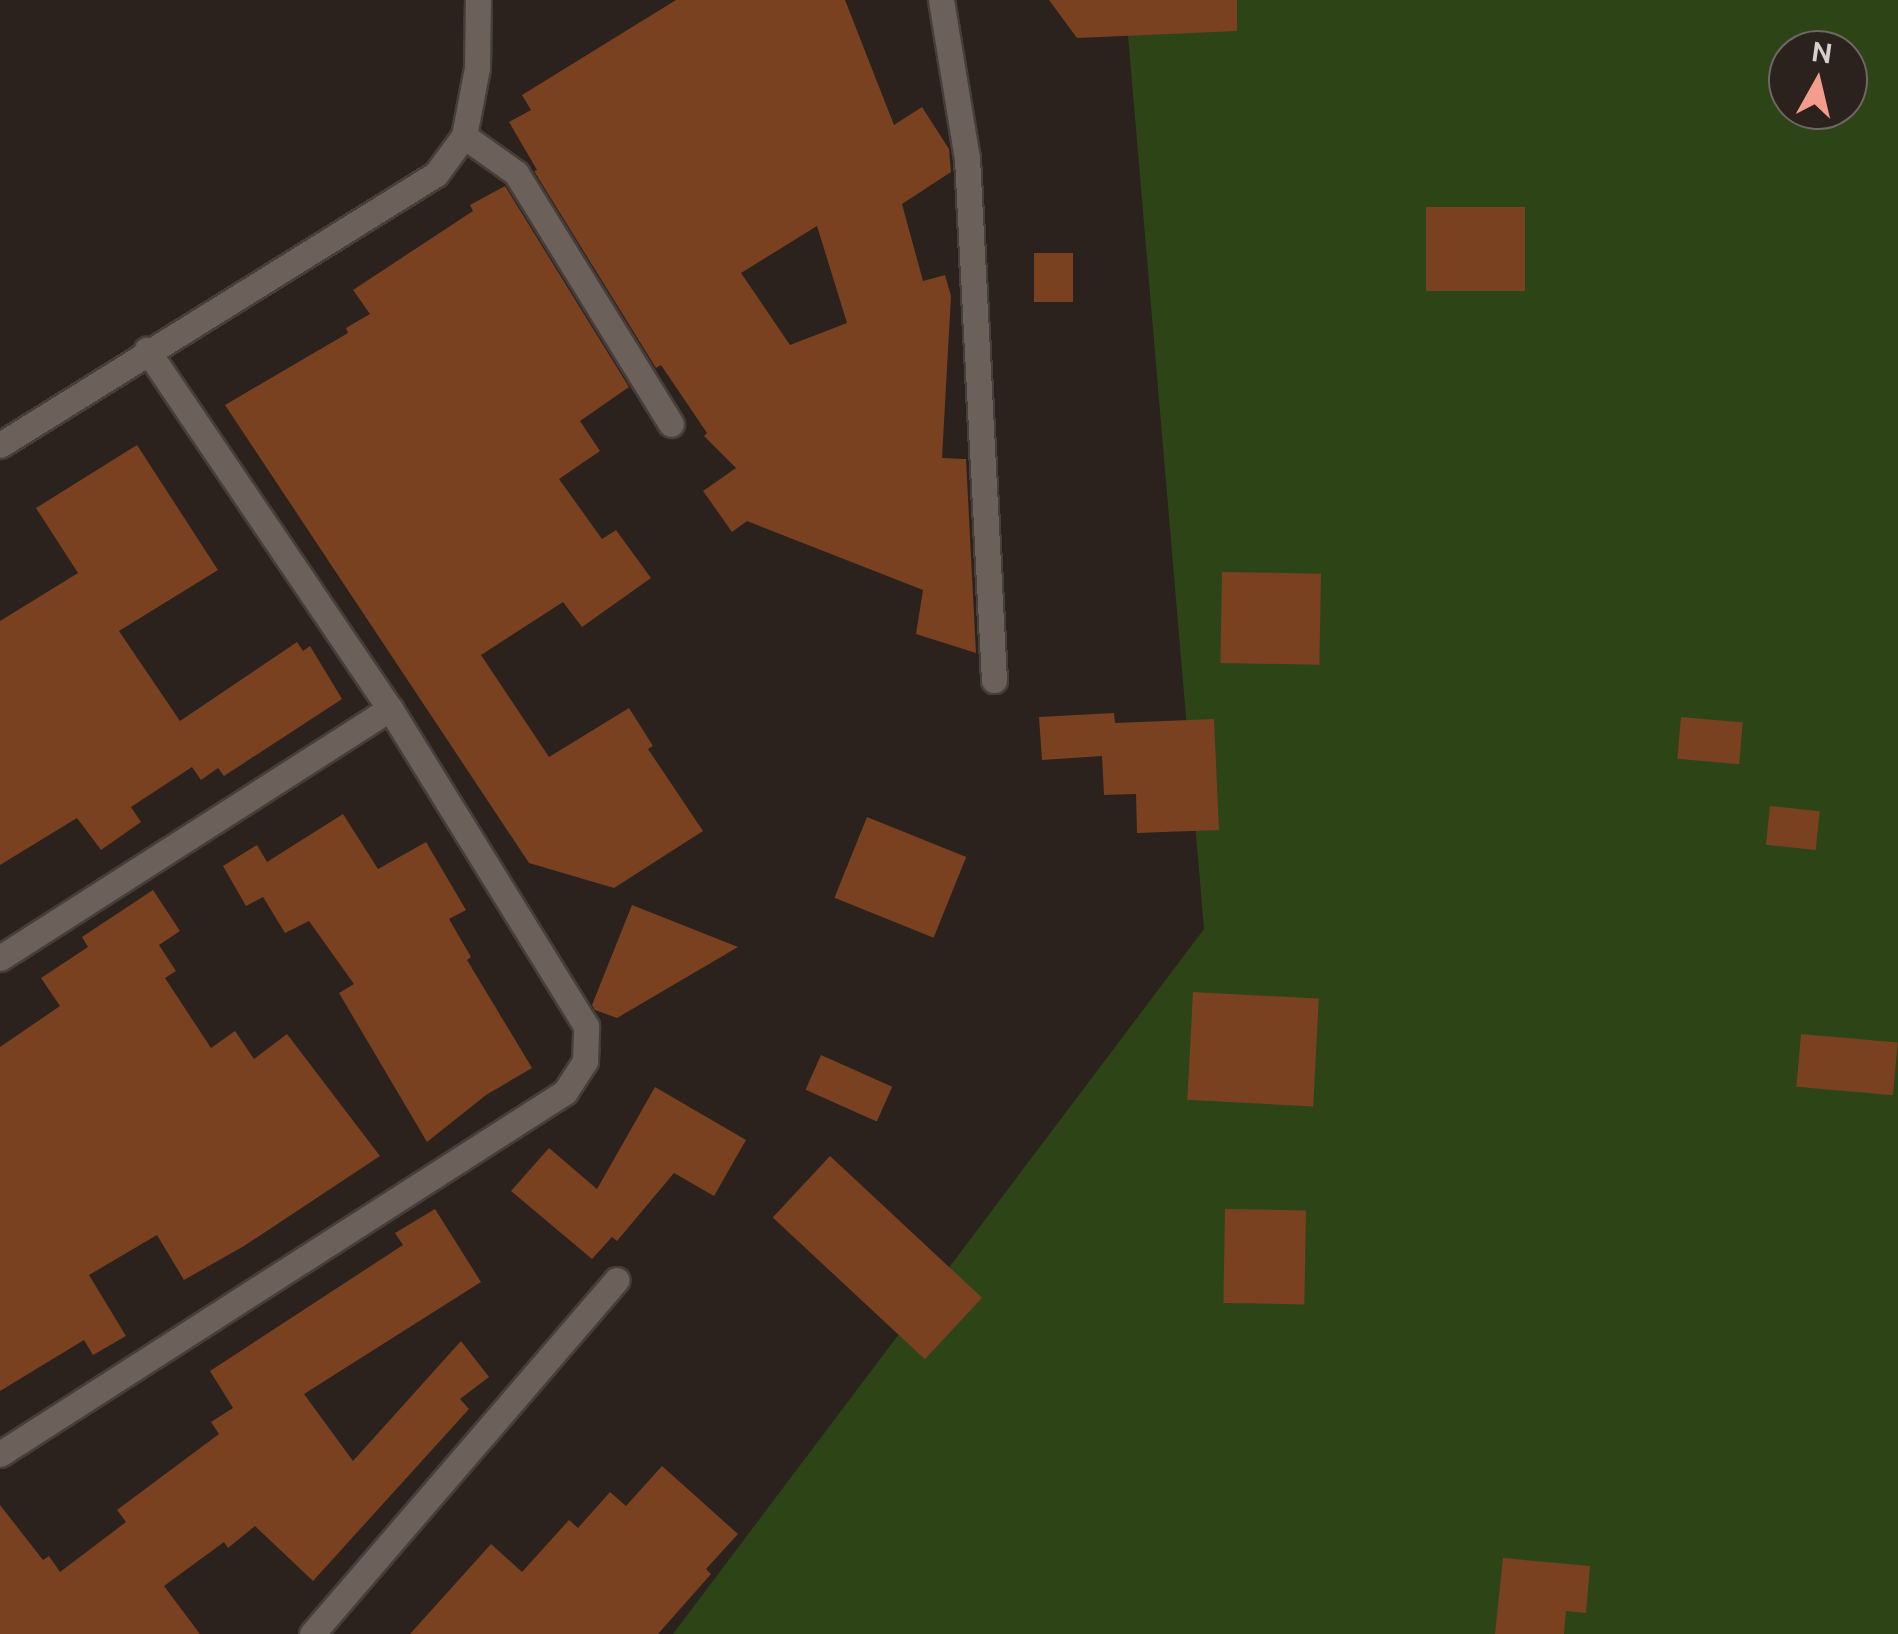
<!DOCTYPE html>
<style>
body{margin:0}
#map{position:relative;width:1898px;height:1634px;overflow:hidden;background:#2b211d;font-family:Ubuntu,sans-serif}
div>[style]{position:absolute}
.green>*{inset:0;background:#2d4417}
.building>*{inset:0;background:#794120;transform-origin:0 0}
.roads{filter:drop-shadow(2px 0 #463e3a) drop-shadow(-2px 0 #463e3a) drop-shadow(0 2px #463e3a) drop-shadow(0 -2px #463e3a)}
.minor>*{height:25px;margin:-12.5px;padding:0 12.5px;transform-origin:12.5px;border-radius:12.5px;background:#6b605a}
span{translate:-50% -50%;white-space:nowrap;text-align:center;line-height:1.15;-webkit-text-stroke:10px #2b211d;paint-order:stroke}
.north{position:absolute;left:1768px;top:30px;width:100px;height:100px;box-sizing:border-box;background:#2b211d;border:2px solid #6f6763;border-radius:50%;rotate:8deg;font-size:28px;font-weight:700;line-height:40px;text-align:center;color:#d6d0cd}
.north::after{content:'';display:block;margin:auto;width:35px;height:45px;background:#f49d8d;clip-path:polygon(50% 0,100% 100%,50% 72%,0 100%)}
</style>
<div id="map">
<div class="green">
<div style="clip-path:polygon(evenodd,1125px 0,1898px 0,1898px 1634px,673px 1634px,1204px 929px,1125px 0,1788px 50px,1848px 50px,1848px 110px,1788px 110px,1788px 50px)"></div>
</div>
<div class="building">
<div style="clip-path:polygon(evenodd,676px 0,845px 0,894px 125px,922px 107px,949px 149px,951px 172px,902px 204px,923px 281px,945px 275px,951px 296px,942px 458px,966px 459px,976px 653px,916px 634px,923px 590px,747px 521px,732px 532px,703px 491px,736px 468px,704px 436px,707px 433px,661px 365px,656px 368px,534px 171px,537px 170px,509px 122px,531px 110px,522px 95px,676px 0,817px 226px,847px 323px,790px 345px,741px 273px,817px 226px)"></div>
<div style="clip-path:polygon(1049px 0,1237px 0,1237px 31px,1077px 38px)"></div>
<div style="clip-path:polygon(505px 186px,629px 387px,580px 421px,600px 451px,559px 479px,602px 539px,616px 530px,651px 578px,582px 627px,563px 602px,481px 655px,549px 757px,629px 708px,653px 746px,648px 749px,703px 831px,614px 888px,529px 863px,225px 405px,348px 333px,346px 328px,370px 314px,353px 290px,473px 211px,470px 205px)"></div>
<div style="left:1426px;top:207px;width:99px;height:84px"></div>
<div style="left:1034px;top:253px;width:39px;height:49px"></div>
<div style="clip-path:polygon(137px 445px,218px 570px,119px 631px,180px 721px,297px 642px,303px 651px,310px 646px,342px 699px,224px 776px,218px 768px,201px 780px,192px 767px,131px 807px,141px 822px,101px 850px,77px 818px,0 865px,0 621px,78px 573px,36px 508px)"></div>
<div style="left:1222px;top:572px;width:99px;height:91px;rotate:1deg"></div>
<div style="clip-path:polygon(1114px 713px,1115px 723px,1214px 719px,1219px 830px,1137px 833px,1136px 794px,1104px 795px,1102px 756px,1042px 760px,1039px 717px)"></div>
<div style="left:1681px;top:717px;width:62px;height:42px;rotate:5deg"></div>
<div style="left:1770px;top:806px;width:50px;height:39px;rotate:6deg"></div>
<div style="clip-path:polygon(343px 814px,378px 869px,426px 842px,466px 910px,449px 919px,471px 957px,467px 960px,532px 1068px,486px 1095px,427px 1142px,339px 993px,354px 984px,309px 921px,285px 933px,263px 897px,246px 906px,223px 866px,257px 845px,267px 862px)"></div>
<div style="left:867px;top:817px;width:107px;height:87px;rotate:22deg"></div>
<div style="clip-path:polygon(153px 890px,180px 931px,159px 945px,176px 971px,165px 978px,211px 1048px,235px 1031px,254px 1059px,287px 1034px,380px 1156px,244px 1246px,184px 1280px,157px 1235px,89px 1275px,126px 1336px,93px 1355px,84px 1340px,0 1391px,0 1047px,60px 1006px,41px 978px,88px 947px,82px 937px)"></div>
<div style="clip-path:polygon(632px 905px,738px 947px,617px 1018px,595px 1010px,592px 1005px)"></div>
<div style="left:1193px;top:992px;width:126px;height:108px;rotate:3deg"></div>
<div style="left:1801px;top:1034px;width:97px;height:53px;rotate:5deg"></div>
<div style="left:821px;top:1055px;width:78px;height:38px;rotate:24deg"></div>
<div style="clip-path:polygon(655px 1087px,746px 1140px,714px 1196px,674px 1173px,617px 1241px,612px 1237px,592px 1259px,511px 1191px,549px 1148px,597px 1189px)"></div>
<div style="left:830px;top:1156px;width:208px;height:84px;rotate:43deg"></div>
<div style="clip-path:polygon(435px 1209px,481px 1282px,304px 1394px,353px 1461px,461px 1341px,489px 1377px,460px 1399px,469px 1409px,313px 1581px,255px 1526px,228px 1548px,224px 1542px,164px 1586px,200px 1634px,0 1634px,0 1505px,43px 1560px,49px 1556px,60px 1572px,126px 1522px,117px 1510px,219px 1434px,211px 1422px,233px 1408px,210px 1371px,403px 1245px,395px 1233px)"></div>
<div style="left:1225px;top:1209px;width:81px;height:94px;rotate:1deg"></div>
<div style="clip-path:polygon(662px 1466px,738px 1534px,706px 1569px,711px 1574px,658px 1634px,410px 1634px,491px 1544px,522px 1572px,569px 1520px,578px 1528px,610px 1492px,626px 1506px)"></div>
<div style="clip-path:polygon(1503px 1558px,1590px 1566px,1586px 1613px,1566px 1611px,1564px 1634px,1495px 1634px)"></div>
</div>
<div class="roads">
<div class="minor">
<div style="left:941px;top:0;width:160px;rotate:80.7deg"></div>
<div style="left:967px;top:158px;width:523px;rotate:87.04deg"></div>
<div style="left:464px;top:136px;width:64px;rotate:35.4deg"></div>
<div style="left:516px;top:173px;width:295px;rotate:58.3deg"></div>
<div style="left:0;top:445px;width:513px;rotate:-31.86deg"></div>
<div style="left:436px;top:174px;width:47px;rotate:-53.6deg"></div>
<div style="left:464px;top:136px;width:69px;rotate:-79.2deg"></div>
<div style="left:477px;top:68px;width:68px;rotate:-89.2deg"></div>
<div style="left:0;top:958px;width:463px;rotate:-32.6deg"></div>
<div style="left:0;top:1454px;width:671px;rotate:-32.65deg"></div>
<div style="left:565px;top:1092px;width:37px;rotate:-57deg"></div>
<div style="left:585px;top:1061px;width:35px;rotate:-88deg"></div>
<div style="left:586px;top:1026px;width:373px;rotate:-121.7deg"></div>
<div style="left:390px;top:709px;width:434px;rotate:-124.1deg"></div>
<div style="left:312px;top:1634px;width:467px;rotate:-49.3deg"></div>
</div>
</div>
<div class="north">N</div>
</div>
